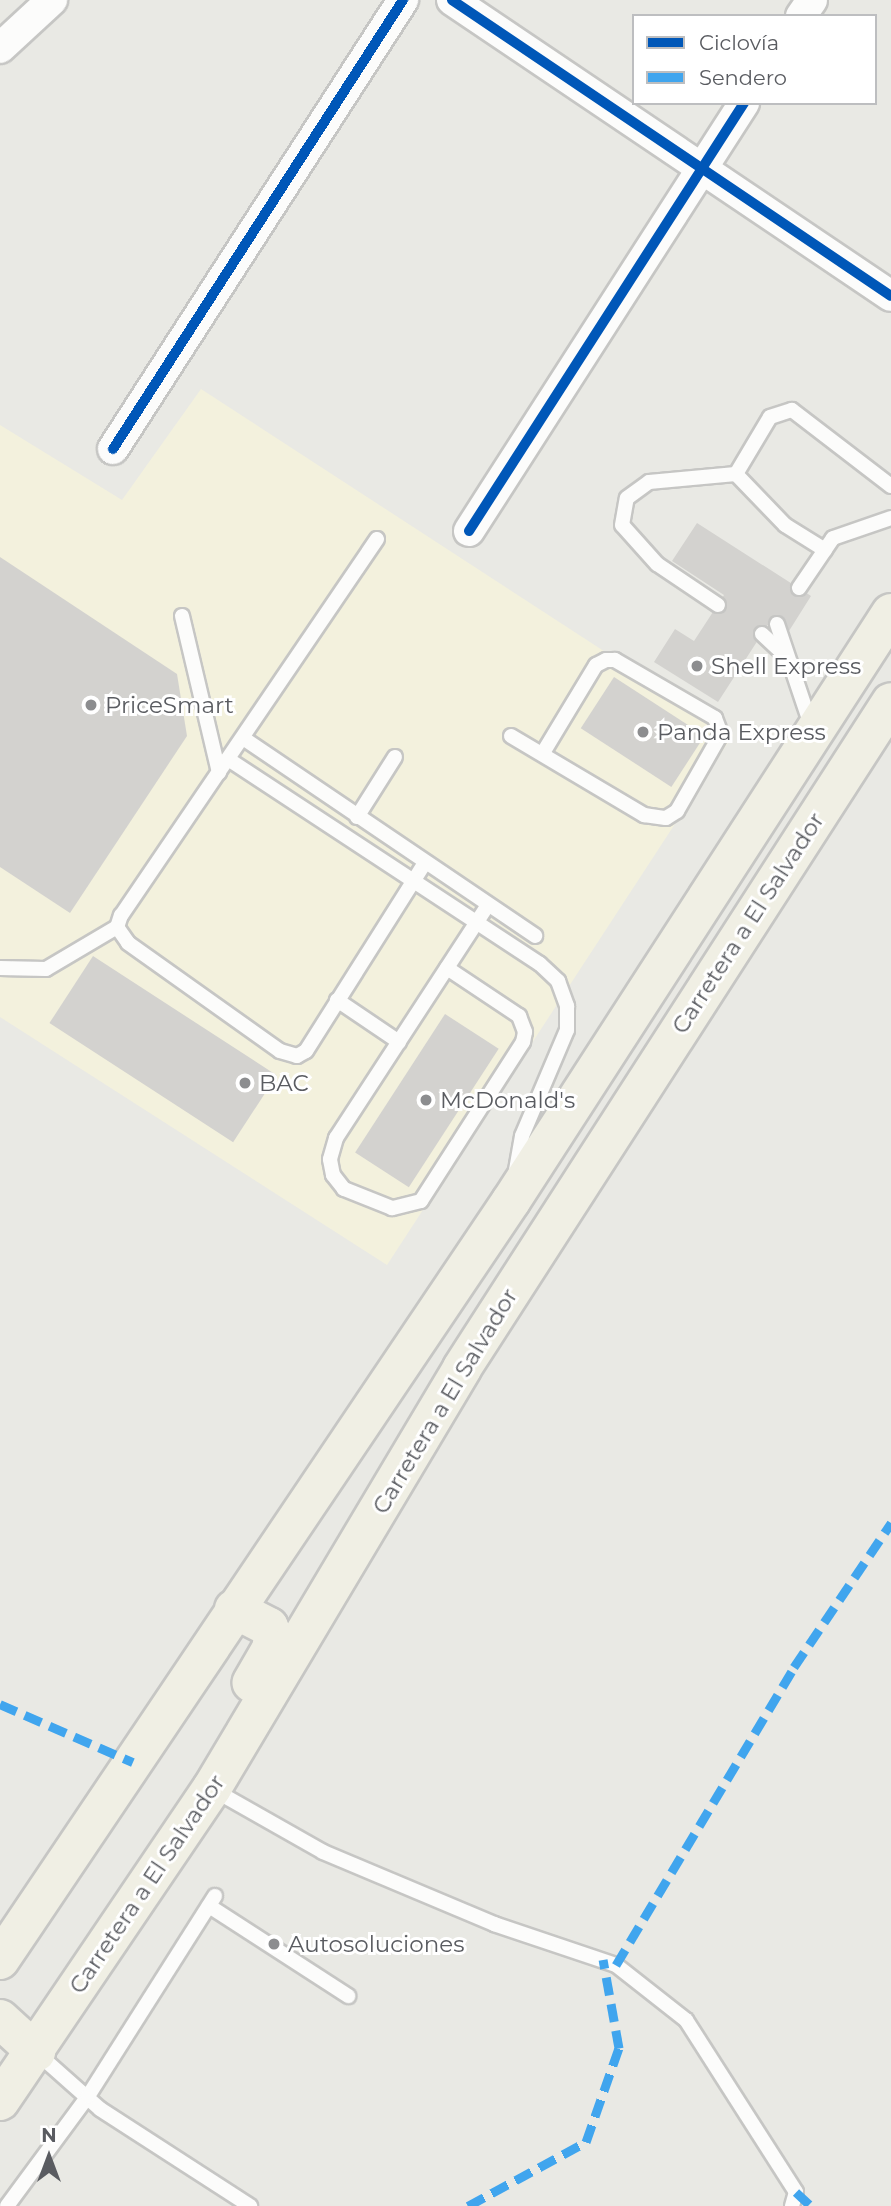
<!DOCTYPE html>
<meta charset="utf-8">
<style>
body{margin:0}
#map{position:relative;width:891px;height:2206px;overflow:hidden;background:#e9e9e4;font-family:Montserrat,sans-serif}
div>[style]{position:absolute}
.commercial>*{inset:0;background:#f3f1dd}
.building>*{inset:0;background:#d3d2cf;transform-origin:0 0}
.roads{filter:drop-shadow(2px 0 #c6c6c4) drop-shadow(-2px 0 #c6c6c4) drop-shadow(0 2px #c6c6c4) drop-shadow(0 -2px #c6c6c4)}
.service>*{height:14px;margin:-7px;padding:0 7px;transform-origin:7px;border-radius:7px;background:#fcfcfb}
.minor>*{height:30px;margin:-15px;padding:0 15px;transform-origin:15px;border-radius:15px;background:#fcfcfb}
.trunk>*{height:38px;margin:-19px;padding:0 19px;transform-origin:19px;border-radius:19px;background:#f0efe4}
.quiet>*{height:9px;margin-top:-4.5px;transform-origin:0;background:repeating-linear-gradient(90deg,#40a5ee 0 18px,transparent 0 27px)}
.cycleway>*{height:10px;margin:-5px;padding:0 5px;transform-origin:5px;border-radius:5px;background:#0057b8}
.dots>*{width:19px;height:19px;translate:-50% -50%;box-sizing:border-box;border:4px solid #fff;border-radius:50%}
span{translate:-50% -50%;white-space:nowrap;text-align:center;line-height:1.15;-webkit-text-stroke:6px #fff;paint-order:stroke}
.poi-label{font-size:23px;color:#5a5c61}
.left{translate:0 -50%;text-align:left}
.street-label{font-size:23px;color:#5a5c61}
.legend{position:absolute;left:632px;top:14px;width:245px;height:91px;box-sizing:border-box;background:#fff;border:2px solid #bdbec0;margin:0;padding:9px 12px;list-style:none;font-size:21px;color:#5a5c61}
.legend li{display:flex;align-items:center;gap:14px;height:35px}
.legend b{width:35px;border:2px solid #bdbec0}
.north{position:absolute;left:14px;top:2122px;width:70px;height:70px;-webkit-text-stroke:5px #fff;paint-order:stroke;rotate:0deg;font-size:19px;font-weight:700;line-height:28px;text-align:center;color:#5a5c61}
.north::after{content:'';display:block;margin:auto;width:24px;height:32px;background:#5a5c61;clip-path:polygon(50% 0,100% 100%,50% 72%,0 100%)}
</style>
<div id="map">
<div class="commercial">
<div style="clip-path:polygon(201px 389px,733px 735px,387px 1265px,0 1017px,0 425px,122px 500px)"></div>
</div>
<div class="building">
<div style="clip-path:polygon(697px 523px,811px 596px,789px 631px,771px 620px,718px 702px,654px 662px,675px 629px,694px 641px,724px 595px,672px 561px)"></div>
<div style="clip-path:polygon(0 557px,177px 674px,187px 736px,70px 913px,0 867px)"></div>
<div style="left:614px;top:677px;width:108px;height:61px;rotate:33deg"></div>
<div style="left:93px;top:956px;width:219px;height:80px;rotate:33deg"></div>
<div style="left:445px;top:1014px;width:64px;height:165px;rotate:33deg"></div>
</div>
<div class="roads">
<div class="service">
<div style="left:377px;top:539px;width:455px;rotate:124.2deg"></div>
<div style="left:121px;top:915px;width:13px;rotate:108deg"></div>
<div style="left:117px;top:927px;width:19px;rotate:55deg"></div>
<div style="left:128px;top:943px;width:186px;rotate:35.4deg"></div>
<div style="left:280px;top:1051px;width:18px;rotate:16deg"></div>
<div style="left:297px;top:1056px;width:10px;rotate:-29deg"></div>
<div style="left:306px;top:1051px;width:222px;rotate:-57.7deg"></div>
<div style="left:825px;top:550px;width:47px;rotate:-148deg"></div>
<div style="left:785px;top:525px;width:71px;rotate:-133.9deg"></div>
<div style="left:736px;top:474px;width:66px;rotate:-59.2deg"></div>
<div style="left:770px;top:417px;width:23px;rotate:-18deg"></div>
<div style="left:792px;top:410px;width:125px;rotate:37.5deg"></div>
<div style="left:799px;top:588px;width:60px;rotate:-55.8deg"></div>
<div style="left:833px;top:538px;width:61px;rotate:-19deg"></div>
<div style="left:718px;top:605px;width:73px;rotate:-146.1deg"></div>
<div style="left:657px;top:564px;width:52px;rotate:-131.9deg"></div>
<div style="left:622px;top:525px;width:27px;rotate:-80deg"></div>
<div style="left:627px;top:498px;width:27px;rotate:-36deg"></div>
<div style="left:649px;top:482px;width:87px;rotate:-5.3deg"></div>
<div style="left:182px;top:616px;width:161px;rotate:76.7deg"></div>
<div style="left:777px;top:624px;width:107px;rotate:71.4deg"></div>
<div style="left:762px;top:634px;width:34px;rotate:43deg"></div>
<div style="left:511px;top:736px;width:155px;rotate:30.7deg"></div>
<div style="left:644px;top:815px;width:22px;rotate:8deg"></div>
<div style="left:666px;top:818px;width:13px;rotate:-32deg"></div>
<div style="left:677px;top:811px;width:89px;rotate:-60.3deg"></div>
<div style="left:721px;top:734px;width:17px;rotate:-111deg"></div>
<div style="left:715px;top:718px;width:116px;rotate:-149.9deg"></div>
<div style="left:615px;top:660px;width:9px;rotate:180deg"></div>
<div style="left:606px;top:660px;width:11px;rotate:153deg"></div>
<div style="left:596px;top:665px;width:103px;rotate:121.1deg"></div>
<div style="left:243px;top:738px;width:353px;rotate:34.1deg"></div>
<div style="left:228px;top:759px;width:373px;rotate:33.3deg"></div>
<div style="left:540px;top:964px;width:25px;rotate:43deg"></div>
<div style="left:558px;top:981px;width:27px;rotate:70deg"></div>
<div style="left:567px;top:1006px;width:24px;rotate:90deg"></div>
<div style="left:567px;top:1030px;width:115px;rotate:113deg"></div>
<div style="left:522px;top:1136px;width:34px;rotate:100deg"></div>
<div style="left:357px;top:817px;width:71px;rotate:-57.7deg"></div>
<div style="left:0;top:968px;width:46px;rotate:1.2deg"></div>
<div style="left:46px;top:969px;width:82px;rotate:-30.6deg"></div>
<div style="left:447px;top:968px;width:87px;rotate:33.7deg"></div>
<div style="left:519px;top:1016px;width:17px;rotate:69deg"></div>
<div style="left:525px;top:1032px;width:10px;rotate:101deg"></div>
<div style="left:523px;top:1042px;width:189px;rotate:122.7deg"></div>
<div style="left:421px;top:1201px;width:30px;rotate:166deg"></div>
<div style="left:392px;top:1208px;width:52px;rotate:-158.4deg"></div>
<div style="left:344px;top:1189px;width:18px;rotate:-128deg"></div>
<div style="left:333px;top:1175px;width:16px;rotate:-101deg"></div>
<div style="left:330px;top:1159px;width:22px;rotate:-74deg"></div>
<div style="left:336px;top:1138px;width:277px;rotate:-56.9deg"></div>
<div style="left:337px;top:1000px;width:75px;rotate:34.1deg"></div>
<div style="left:214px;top:1790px;width:125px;rotate:29.6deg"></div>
<div style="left:323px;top:1852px;width:186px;rotate:22.8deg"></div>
<div style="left:494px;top:1924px;width:129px;rotate:18.6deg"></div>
<div style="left:616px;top:1965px;width:89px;rotate:38.2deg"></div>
<div style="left:686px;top:2020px;width:204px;rotate:57.4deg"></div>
<div style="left:796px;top:2192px;width:15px;rotate:106deg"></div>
<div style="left:209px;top:1906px;width:166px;rotate:32.9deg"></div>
<div style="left:37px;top:2053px;width:84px;rotate:41.6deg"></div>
<div style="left:100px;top:2109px;width:179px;rotate:32.9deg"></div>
<div style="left:7px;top:2206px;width:137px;rotate:-53.6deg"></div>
<div style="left:88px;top:2096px;width:237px;rotate:-57.6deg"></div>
</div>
<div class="minor">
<div style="left:452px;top:0;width:529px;rotate:33.99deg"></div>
<div style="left:801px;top:16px;width:19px;rotate:-55deg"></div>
<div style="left:0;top:48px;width:71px;rotate:-42.7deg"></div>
<div style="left:113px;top:449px;width:535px;rotate:-57.14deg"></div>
<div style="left:469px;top:531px;width:509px;rotate:-57.28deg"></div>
</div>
<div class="trunk">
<div style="left:234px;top:1609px;width:39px;rotate:27deg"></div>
<div style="left:269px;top:1627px;width:11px;rotate:68deg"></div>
<div style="left:273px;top:1637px;width:12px;rotate:99deg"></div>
<div style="left:271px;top:1649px;width:39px;rotate:120deg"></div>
<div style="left:0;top:1960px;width:915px;rotate:-56.05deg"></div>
<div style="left:511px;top:1201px;width:700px;rotate:-57.13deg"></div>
<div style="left:0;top:2019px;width:49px;rotate:42.5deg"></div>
<div style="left:0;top:2101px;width:378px;rotate:-55.9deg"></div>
<div style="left:212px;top:1788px;width:489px;rotate:-59.2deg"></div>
<div style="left:462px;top:1368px;width:792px;rotate:-57.21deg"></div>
</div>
</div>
<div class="quiet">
<div style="left:0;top:1704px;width:145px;rotate:23.6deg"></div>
<div style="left:616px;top:1965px;width:347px;rotate:-59.1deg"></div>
<div style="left:794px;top:1667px;width:174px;rotate:-56deg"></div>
<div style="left:796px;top:2192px;width:21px;rotate:43deg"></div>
<div style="left:468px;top:2206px;width:134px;rotate:-28.5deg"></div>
<div style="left:586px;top:2142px;width:100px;rotate:-70.7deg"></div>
<div style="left:619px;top:2048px;width:90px;rotate:-100.2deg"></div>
</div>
<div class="cycleway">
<div style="left:452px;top:0;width:529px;rotate:33.99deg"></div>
<div style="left:113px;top:449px;width:535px;rotate:-57.14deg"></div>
<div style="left:469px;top:531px;width:509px;rotate:-57.28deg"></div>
</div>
<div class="dots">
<div style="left:697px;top:666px;background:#8c8d8f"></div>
<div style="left:91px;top:705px;background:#8c8d8f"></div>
<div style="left:643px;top:732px;background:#8c8d8f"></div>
<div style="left:245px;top:1083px;background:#8c8d8f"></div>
<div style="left:426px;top:1100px;background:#8c8d8f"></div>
<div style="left:274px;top:1944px;background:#8c8d8f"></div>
</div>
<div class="poi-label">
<span class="left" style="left:711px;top:666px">Shell Express</span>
<span class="left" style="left:105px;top:705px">PriceSmart</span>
<span class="left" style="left:657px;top:732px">Panda Express</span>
<span class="left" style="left:259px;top:1083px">BAC</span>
<span class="left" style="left:440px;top:1100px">McDonald's</span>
<span class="left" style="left:288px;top:1944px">Autosoluciones</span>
</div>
<div class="street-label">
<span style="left:748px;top:923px;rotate:-57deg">Carretera a El Salvador</span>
<span style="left:445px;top:1401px;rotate:-59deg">Carretera a El Salvador</span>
<span style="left:147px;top:1884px;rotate:-56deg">Carretera a El Salvador</span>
</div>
<ul class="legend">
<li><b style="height:9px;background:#0057b8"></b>Ciclovía</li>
<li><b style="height:9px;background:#40a5ee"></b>Sendero</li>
</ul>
<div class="north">N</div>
</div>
